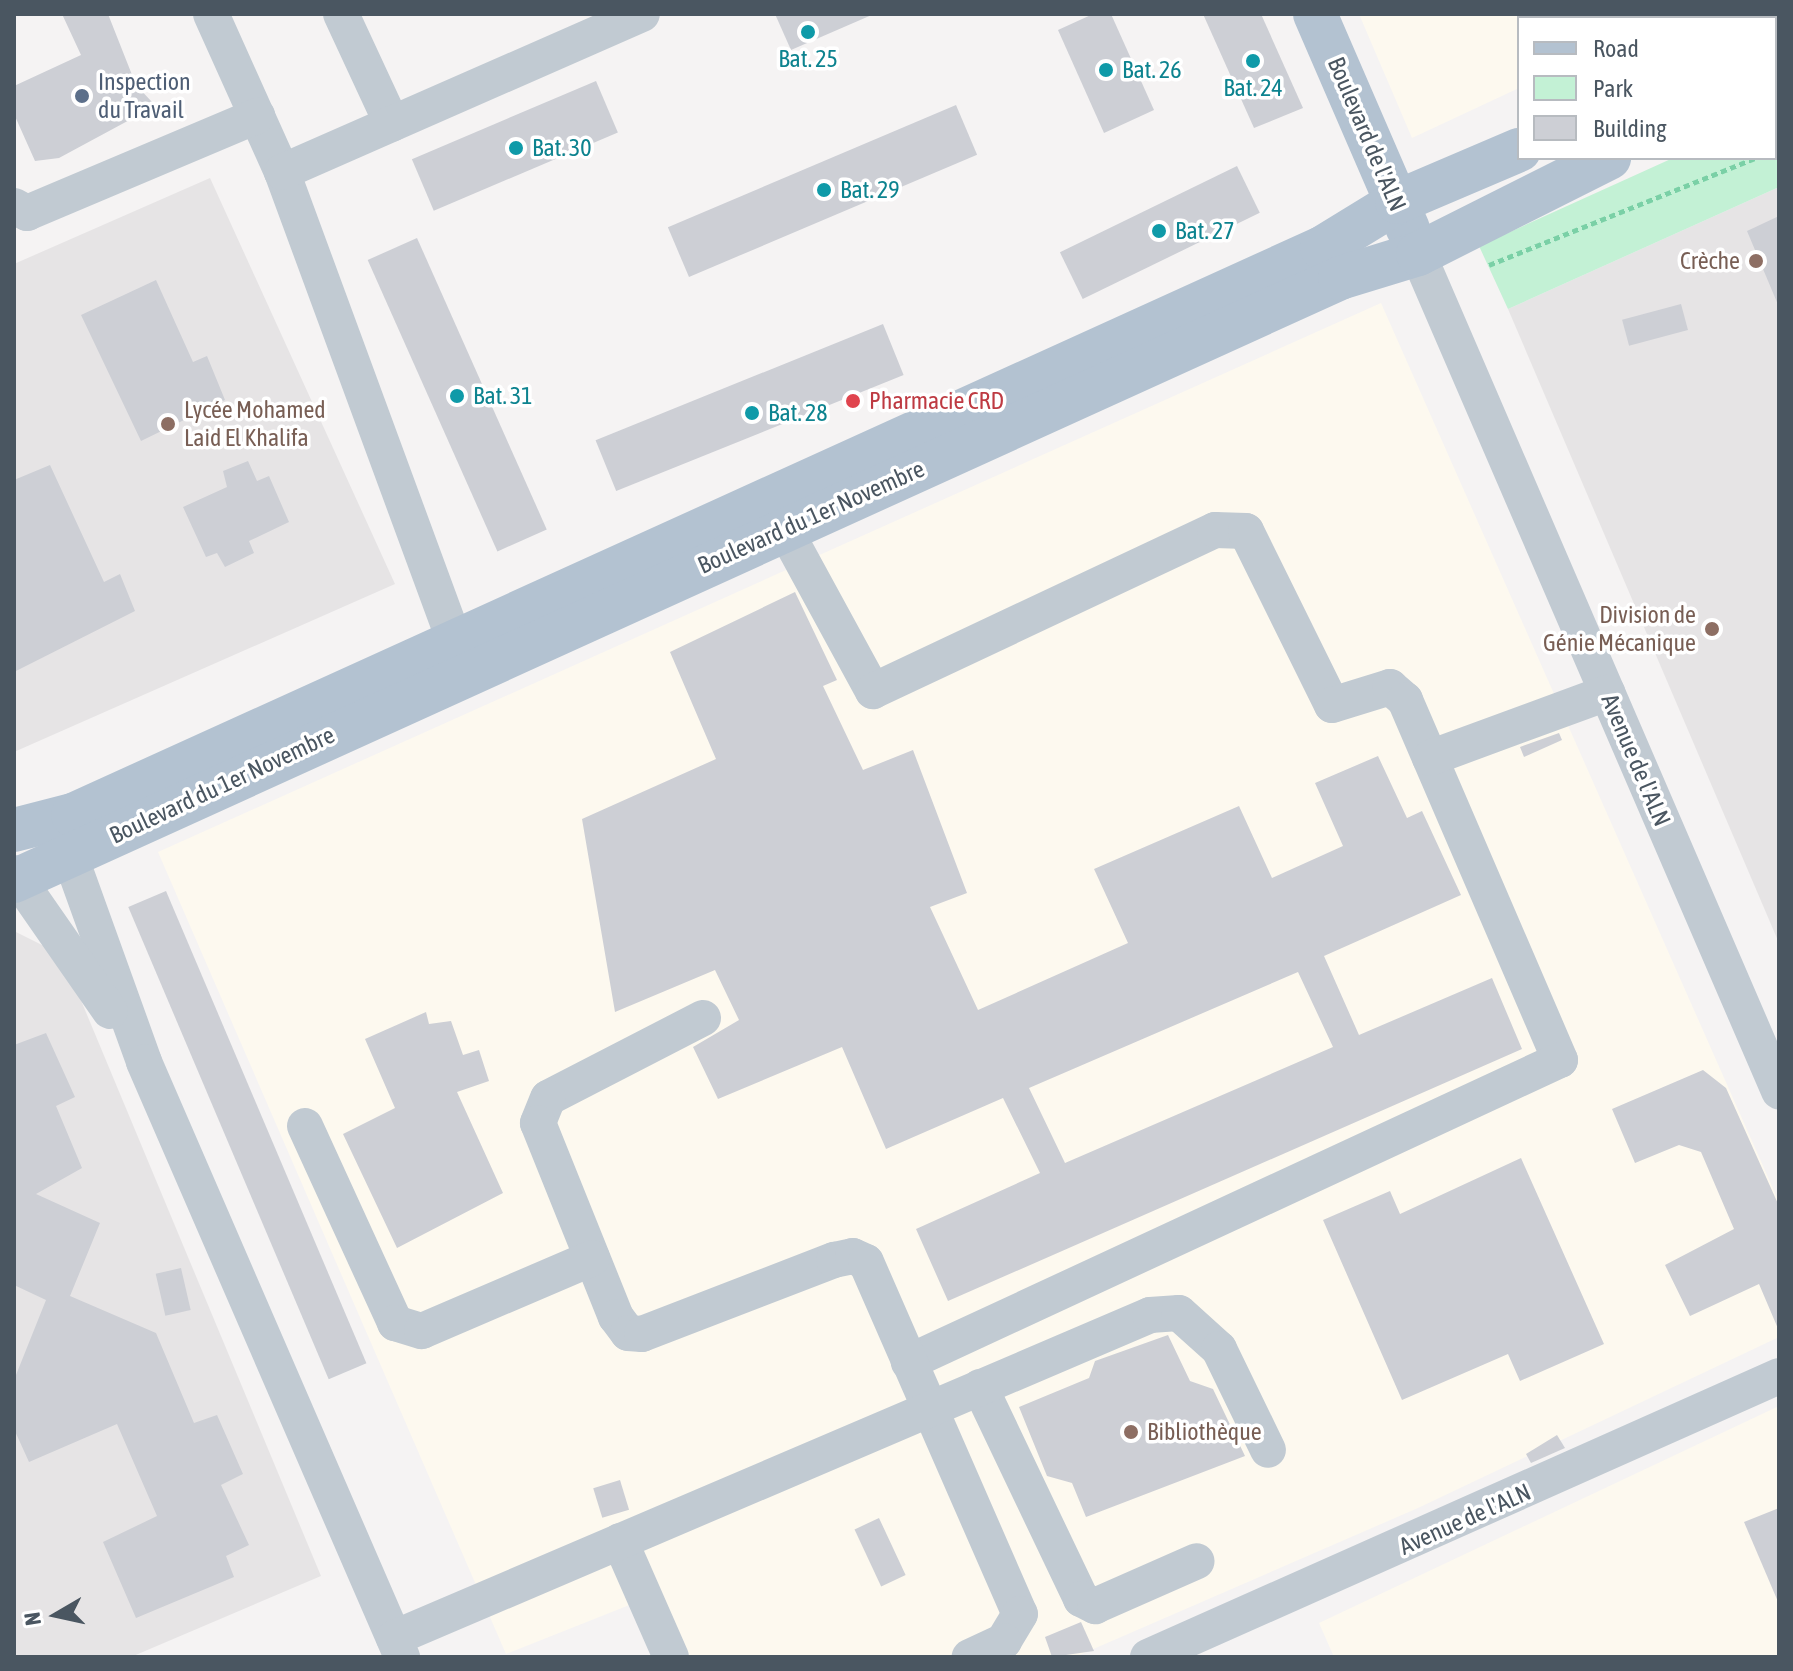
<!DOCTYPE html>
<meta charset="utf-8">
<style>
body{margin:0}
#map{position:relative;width:1793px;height:1671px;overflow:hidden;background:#f5f3f3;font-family:"Asap Condensed",sans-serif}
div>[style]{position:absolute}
.commercial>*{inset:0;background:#fdf9ef}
.education>*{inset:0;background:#e6e4e5}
.green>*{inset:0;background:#c3f1d5}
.building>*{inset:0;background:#cdcfd5;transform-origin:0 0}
.path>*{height:5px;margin-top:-2.5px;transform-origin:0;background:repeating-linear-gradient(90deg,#7ad0a6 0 6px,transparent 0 10px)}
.minor>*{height:36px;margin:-18px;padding:0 18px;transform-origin:18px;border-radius:18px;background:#c1cad2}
.major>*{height:44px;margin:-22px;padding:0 22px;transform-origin:22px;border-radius:22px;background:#b3c2d1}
.dots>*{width:22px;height:22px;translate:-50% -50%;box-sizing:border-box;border:4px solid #fff;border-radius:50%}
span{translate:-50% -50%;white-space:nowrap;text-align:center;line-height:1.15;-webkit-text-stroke:7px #fff;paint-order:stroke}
.culture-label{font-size:24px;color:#0d838f}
.left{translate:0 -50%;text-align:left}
.service-label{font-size:24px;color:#4e5e75}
.street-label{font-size:24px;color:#4a5661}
.education-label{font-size:24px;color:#785e54}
.right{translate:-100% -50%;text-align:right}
.health-label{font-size:24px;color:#be3a42}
.frame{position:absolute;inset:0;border:16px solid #4a5661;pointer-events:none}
.legend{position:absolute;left:1517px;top:16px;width:260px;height:144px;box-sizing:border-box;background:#fff;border:2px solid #b7bbc0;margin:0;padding:10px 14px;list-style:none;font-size:24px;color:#4a5661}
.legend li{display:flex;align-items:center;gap:16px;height:40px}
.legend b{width:40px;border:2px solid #b7bbc0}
.north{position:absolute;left:16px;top:1575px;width:80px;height:80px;-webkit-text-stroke:6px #fff;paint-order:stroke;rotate:261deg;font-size:22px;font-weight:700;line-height:32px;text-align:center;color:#4a5661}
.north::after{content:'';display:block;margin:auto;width:28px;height:36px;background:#4a5661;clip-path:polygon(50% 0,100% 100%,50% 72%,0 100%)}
</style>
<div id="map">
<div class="commercial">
<div style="clip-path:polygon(1359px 14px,1680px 14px,1519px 18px,1519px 88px,1412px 138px)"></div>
<div style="clip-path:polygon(1381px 303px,1779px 1202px,1779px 1337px,1418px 1508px,1075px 1657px,687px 1657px,637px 1602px,506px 1654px,158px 852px)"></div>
<div style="clip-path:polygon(1779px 1406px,1779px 1657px,1334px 1657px,1319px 1623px)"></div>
</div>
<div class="education">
<div style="clip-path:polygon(210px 178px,395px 584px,14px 752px,14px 264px)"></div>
<div style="clip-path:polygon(1779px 187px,1779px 943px,1508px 309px)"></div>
<div style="clip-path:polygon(14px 931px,50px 949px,70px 974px,321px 1576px,131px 1657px,14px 1657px)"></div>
</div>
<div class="green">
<div style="clip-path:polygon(1779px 110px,1779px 187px,1508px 309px,1479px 246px,1673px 158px,1775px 158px)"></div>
</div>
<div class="building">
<div style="clip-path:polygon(62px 14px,108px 14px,136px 85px,152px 102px,147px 119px,135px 117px,59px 158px,35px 161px,14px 114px,14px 86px,81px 55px)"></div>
<div style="clip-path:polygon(775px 14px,874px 14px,791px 50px)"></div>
<div style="clip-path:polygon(1093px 14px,1111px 14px,1154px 110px,1104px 133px,1058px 30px)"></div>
<div style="clip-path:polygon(1203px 14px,1261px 14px,1303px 108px,1254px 128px)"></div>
<div style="left:596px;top:81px;width:56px;height:200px;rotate:67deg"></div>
<div style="left:956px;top:105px;width:54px;height:313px;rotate:67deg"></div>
<div style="left:1237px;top:166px;width:52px;height:197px;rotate:64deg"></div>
<div style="clip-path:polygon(1779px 216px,1779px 307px,1747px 231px)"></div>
<div style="left:417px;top:238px;width:319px;height:54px;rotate:66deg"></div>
<div style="clip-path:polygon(156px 280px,193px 362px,207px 356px,225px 400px,141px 441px,81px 315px)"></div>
<div style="left:1681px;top:304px;width:27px;height:61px;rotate:75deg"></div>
<div style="left:883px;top:324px;width:55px;height:310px;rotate:68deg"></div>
<div style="clip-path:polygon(248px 461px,257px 481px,269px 476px,289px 522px,249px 541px,254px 553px,225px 567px,217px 553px,206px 557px,183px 507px,227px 487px,223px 471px)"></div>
<div style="clip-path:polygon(50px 465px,104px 582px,120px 574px,135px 611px,14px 672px,14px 480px)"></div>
<div style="clip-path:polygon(evenodd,795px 592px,837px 680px,823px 686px,863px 770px,913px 750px,967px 893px,930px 907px,978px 1010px,1128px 943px,1094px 869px,1239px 806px,1272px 878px,1343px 846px,1315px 783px,1378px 756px,1407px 818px,1422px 811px,1461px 895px,1324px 956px,1359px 1035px,1492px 978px,1522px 1049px,948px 1301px,916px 1229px,1040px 1173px,1003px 1098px,886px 1149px,842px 1047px,718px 1099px,693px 1047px,739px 1020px,715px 970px,615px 1012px,582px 819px,716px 759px,670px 652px,795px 592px,1298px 972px,1333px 1047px,1065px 1163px,1029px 1088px,1298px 972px)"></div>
<div style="clip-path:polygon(1559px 733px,1562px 740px,1524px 757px,1520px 747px)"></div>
<div style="left:166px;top:891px;width:513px;height:41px;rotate:67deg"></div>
<div style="clip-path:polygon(426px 1012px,429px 1024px,451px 1021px,463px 1055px,479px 1050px,489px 1081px,457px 1092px,503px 1193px,397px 1248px,343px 1134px,395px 1108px,365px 1039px)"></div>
<div style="clip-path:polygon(46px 1033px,75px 1097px,56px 1106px,82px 1168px,36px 1194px,100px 1223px,70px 1296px,156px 1333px,194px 1423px,217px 1415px,243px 1474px,221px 1485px,249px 1545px,226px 1556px,234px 1577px,136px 1618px,103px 1542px,157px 1516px,117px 1424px,29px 1462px,14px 1429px,14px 1380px,46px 1300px,14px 1285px,14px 1045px)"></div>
<div style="clip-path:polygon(1703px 1070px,1726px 1088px,1779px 1206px,1779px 1331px,1759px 1284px,1690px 1316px,1665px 1265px,1734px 1229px,1701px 1152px,1679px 1145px,1635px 1163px,1612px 1109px)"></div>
<div style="clip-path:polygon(1521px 1158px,1604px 1344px,1520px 1381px,1508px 1354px,1402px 1400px,1323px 1220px,1390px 1191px,1400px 1214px)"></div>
<div style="left:181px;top:1268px;width:43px;height:26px;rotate:77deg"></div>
<div style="clip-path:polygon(1168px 1335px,1190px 1381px,1213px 1389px,1245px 1456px,1086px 1517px,1072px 1483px,1047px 1476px,1019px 1407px,1089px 1378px,1095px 1361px)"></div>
<div style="clip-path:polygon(1557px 1435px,1565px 1448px,1531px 1463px,1526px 1454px)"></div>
<div style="left:620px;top:1480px;width:31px;height:28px;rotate:73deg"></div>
<div style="clip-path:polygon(1779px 1508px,1779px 1604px,1744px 1522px)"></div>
<div style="left:879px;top:1518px;width:63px;height:27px;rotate:65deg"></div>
<div style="clip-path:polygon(1081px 1622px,1094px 1651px,1052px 1657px,1045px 1637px)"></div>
</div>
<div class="path">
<div style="left:1775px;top:150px;width:4px;rotate:-14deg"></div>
<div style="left:1489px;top:265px;width:287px;rotate:-21.9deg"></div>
</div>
<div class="minor">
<div style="left:211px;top:14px;width:173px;rotate:65.8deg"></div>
<div style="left:282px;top:172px;width:500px;rotate:69.8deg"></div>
<div style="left:455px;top:641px;width:25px;rotate:26deg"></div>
<div style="left:341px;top:14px;width:121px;rotate:65.1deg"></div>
<div style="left:282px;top:172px;width:393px;rotate:-23.7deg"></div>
<div style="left:14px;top:206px;width:15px;rotate:28deg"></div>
<div style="left:27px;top:213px;width:250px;rotate:-22.9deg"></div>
<div style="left:1418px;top:254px;width:912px;rotate:66.67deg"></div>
<div style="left:784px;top:528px;width:186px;rotate:61.4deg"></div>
<div style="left:873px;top:691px;width:378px;rotate:-25.2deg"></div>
<div style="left:1215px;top:530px;width:31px;rotate:2deg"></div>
<div style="left:1246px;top:531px;width:194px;rotate:63.7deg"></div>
<div style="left:1332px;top:705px;width:61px;rotate:-17.2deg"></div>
<div style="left:1390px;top:687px;width:20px;rotate:41deg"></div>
<div style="left:1405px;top:700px;width:392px;rotate:66.7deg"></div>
<div style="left:1560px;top:1060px;width:718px;rotate:155.11deg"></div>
<div style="left:1430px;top:758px;width:189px;rotate:-20.2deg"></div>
<div style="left:61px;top:831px;width:245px;rotate:70.2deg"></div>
<div style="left:144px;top:1062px;width:649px;rotate:66.56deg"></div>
<div style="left:14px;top:873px;width:168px;rotate:55.2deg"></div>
<div style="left:703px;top:1018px;width:174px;rotate:152.7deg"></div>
<div style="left:548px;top:1098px;width:27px;rotate:112deg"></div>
<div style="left:538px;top:1123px;width:209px;rotate:68.1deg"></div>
<div style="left:616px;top:1317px;width:20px;rotate:53deg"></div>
<div style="left:628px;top:1333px;width:14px;rotate:4deg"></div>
<div style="left:642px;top:1334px;width:206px;rotate:-21.1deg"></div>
<div style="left:834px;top:1260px;width:19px;rotate:-12deg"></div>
<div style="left:853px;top:1256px;width:14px;rotate:25deg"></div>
<div style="left:866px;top:1262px;width:384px;rotate:66.4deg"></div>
<div style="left:1020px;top:1614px;width:31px;rotate:121deg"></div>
<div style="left:1004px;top:1641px;width:38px;rotate:155deg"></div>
<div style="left:305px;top:1126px;width:217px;rotate:65.4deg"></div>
<div style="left:395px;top:1323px;width:28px;rotate:17deg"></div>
<div style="left:422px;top:1331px;width:185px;rotate:-23.2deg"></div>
<div style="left:980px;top:1387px;width:235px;rotate:64.5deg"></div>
<div style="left:1081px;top:1599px;width:16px;rotate:27deg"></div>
<div style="left:1095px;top:1606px;width:111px;rotate:-23.8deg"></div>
<div style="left:620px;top:1541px;width:127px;rotate:66.3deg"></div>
<div style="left:394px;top:1638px;width:822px;rotate:-23.13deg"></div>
<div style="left:1150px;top:1315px;width:29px;rotate:-4deg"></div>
<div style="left:1179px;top:1313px;width:54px;rotate:42deg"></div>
<div style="left:1219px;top:1349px;width:112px;rotate:64.1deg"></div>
<div style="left:1148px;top:1657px;width:691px;rotate:-24deg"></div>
</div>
<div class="major">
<div style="left:1315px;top:14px;width:234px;rotate:66.6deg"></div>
<div style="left:1775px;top:30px;width:4px;rotate:-27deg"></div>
<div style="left:1775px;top:83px;width:4px;rotate:-27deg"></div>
<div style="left:14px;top:830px;width:61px;rotate:-14.3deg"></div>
<div style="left:73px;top:815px;width:1372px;rotate:-24.42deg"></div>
<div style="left:1322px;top:248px;width:88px;rotate:-31.5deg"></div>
<div style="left:1397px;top:202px;width:133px;rotate:-23.1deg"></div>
<div style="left:14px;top:881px;width:1457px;rotate:-24.45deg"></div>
<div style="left:1340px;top:278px;width:82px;rotate:-17.1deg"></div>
<div style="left:1418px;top:254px;width:214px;rotate:-26.7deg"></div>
</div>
<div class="dots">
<div style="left:808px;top:32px;background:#0f9aa8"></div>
<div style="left:1253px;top:61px;background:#0f9aa8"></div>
<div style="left:1106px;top:70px;background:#0f9aa8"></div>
<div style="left:82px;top:96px;background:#5c6f8a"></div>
<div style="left:516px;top:148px;background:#0f9aa8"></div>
<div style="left:824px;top:190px;background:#0f9aa8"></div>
<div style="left:1159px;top:231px;background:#0f9aa8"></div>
<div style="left:1756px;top:261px;background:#8d6e63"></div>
<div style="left:457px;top:396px;background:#0f9aa8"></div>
<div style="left:853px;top:401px;background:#e0444e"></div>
<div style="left:752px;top:413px;background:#0f9aa8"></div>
<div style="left:168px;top:424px;background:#8d6e63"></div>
<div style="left:1712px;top:629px;background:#8d6e63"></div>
<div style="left:1131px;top:1432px;background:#8d6e63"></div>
</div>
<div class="culture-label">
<span style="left:808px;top:59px">Bat. 25</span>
<span class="left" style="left:1122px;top:70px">Bat. 26</span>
<span style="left:1253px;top:88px">Bat. 24</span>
<span class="left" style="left:532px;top:148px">Bat. 30</span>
<span class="left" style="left:840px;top:190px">Bat. 29</span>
<span class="left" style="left:1175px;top:231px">Bat. 27</span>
<span class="left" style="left:473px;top:396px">Bat. 31</span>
<span class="left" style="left:768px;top:413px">Bat. 28</span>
</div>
<div class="service-label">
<span class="left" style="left:98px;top:96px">Inspection<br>du Travail</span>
</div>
<div class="street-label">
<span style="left:1367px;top:134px;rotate:67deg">Boulevard de l'ALN</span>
<span style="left:811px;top:517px;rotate:-24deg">Boulevard du 1er Novembre</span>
<span style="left:1636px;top:760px;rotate:67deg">Avenue de l'ALN</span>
<span style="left:222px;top:785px;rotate:-25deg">Boulevard du 1er Novembre</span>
<span style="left:1465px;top:1519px;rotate:-24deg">Avenue de l'ALN</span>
</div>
<div class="education-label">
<span class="right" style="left:1740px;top:261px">Crèche</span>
<span class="left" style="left:184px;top:424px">Lycée Mohamed<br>Laid El Khalifa</span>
<span class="right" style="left:1696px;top:629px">Division de<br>Génie Mécanique</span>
<span class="left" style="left:1147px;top:1432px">Bibliothèque</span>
</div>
<div class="health-label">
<span class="left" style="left:869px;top:401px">Pharmacie CRD</span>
</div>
<div class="frame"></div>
<ul class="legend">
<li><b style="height:10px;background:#b3c2d1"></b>Road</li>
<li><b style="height:22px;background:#c3f1d5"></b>Park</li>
<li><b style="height:22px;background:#cdcfd5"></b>Building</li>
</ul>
<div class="north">N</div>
</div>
